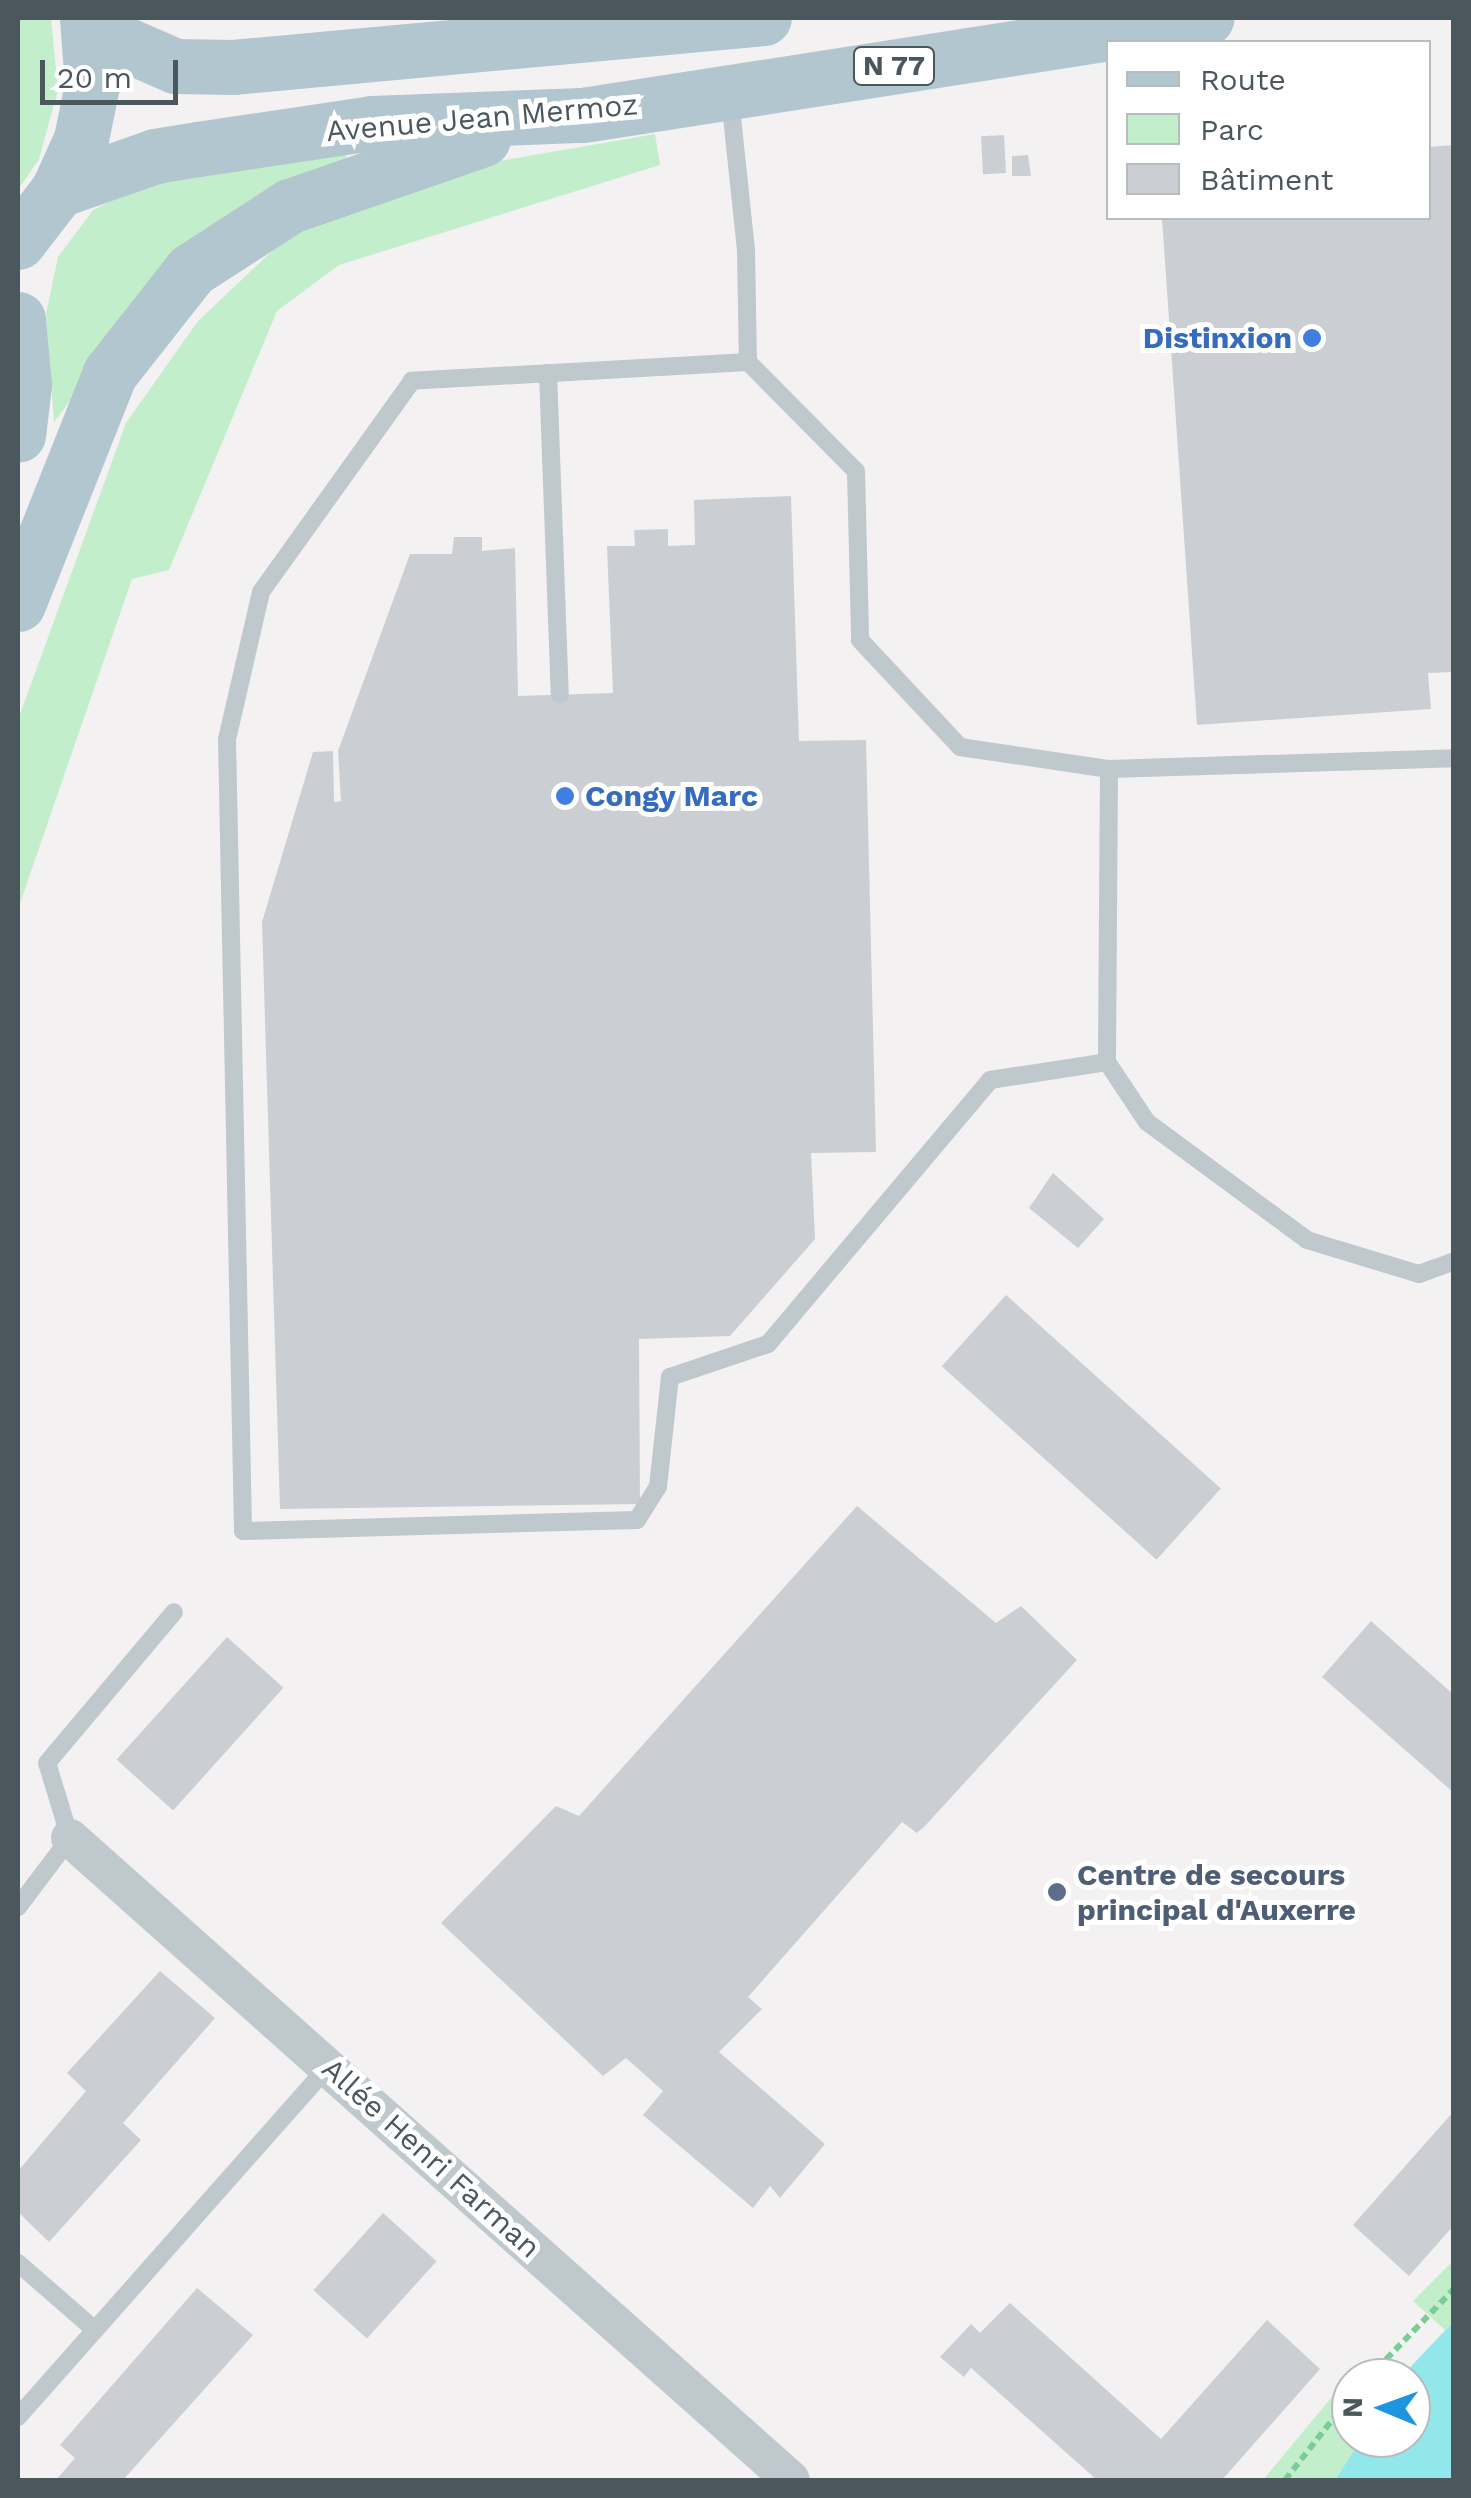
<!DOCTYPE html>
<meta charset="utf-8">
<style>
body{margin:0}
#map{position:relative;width:1471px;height:2498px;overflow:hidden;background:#f3f1f2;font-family:"Work Sans",sans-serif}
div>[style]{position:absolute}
.green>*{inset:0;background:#c2eecc}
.water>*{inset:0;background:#91e7ea}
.building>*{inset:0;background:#cbcfd3;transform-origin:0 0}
.path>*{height:6px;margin-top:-3px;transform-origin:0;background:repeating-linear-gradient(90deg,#7bcc96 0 8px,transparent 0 13px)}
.lane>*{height:18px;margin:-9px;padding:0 9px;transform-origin:9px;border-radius:9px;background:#bec8cd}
.street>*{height:38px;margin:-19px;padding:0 19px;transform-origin:19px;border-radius:19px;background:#bec8cd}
.primary>*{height:55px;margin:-27.5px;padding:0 27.5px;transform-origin:27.5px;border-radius:27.5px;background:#b2c6cf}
.dots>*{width:28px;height:28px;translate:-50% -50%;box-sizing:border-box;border:5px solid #fff;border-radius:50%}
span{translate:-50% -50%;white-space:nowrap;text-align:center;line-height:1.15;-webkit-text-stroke:10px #fff;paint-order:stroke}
.shield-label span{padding:2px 8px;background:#fff;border:2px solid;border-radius:8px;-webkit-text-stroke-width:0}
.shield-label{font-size:28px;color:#4a585e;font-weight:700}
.street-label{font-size:30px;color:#4a585e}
.shop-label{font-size:30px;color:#366cbe;font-weight:700}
.right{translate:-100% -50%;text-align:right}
.left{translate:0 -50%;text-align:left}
.service-label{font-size:30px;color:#4e5e75;font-weight:700}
.frame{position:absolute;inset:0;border:20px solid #4a585e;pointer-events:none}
.legend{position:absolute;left:1106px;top:40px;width:325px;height:180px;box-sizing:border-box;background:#fff;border:2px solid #b7bcbf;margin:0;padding:12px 18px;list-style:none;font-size:30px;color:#4a585e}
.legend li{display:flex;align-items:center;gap:20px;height:50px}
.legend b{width:50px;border:2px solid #b7bcbf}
.north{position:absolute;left:1331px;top:2358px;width:100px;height:100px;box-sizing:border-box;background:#fff;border:2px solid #b7bcbf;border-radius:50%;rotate:271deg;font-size:28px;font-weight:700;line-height:40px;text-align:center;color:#4a585e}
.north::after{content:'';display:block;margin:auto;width:35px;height:45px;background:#2095df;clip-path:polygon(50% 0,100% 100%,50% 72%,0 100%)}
.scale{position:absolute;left:40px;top:60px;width:138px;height:45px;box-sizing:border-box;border:5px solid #4a585e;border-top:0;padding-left:12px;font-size:30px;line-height:35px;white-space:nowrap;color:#4a585e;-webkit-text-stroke:8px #fff;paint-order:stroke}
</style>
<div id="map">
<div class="green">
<div style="clip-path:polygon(18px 18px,51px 18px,58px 90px,39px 159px,18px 190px)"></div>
<div style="clip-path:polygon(655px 134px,660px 165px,339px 265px,277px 311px,169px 570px,132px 579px,18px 909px,18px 720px,126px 423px,198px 321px,289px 235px,470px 166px)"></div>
<div style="clip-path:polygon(337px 149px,347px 157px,131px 320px,54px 422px,46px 314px,58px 257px,93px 210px,147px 184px)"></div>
<div style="clip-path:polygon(1453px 2261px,1453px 2322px,1445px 2330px,1413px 2301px)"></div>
<div style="clip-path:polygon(1355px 2369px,1351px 2438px,1362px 2438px,1335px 2480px,1263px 2480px)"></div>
</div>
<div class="water">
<div style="clip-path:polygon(1453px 2322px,1453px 2480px,1335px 2480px,1362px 2438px,1411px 2438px,1411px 2378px,1400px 2378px)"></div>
</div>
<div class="building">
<div style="left:1004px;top:135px;width:38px;height:23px;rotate:87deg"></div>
<div style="clip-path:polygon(1454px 145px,1454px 672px,1428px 673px,1431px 709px,1197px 725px,1162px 218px,1428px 218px,1428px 147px)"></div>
<div style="clip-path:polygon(1028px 155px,1031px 176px,1012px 176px,1012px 156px)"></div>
<div style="clip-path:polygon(791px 496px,799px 741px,866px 740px,876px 1152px,811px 1153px,815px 1239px,730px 1336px,639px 1339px,640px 1504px,280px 1509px,262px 922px,313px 752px,333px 751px,334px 802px,341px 801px,338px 751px,410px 554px,452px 554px,454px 537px,482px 537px,482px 551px,515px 548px,518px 696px,613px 693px,607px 546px,635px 546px,634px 530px,668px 529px,668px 546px,695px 545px,694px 500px)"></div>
<div style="clip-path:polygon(1053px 1173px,1104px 1219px,1078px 1248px,1029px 1208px)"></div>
<div style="left:1006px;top:1295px;width:289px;height:96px;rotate:42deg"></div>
<div style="clip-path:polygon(857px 1506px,996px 1623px,1021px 1606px,1077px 1660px,924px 1827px,917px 1833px,902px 1822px,748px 1997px,762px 2009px,719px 2052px,825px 2144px,780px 2198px,770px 2186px,753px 2208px,643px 2115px,663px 2091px,626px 2058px,603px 2076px,441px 1923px,556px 1806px,579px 1816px)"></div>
<div style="clip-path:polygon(1371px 1621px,1454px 1695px,1454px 1793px,1322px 1677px)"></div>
<div style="left:227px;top:1637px;width:76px;height:165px;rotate:42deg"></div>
<div style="clip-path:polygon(160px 1971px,215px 2018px,123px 2123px,141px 2140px,49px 2242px,18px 2212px,18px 2171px,86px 2091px,67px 2073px)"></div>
<div style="clip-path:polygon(1454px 2111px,1454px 2225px,1409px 2276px,1353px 2225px)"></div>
<div style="left:383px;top:2213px;width:72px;height:104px;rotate:42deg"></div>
<div style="clip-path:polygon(197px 2288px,253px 2335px,123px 2480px,56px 2480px,75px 2458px,60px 2445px)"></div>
<div style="clip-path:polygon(1010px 2303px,1161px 2439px,1267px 2320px,1320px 2369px,1222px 2480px,1097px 2480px,971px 2368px,964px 2377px,940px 2357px,971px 2324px,980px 2333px)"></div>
</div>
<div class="path">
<div style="left:1368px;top:2378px;width:124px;rotate:-46deg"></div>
<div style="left:1285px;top:2480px;width:107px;rotate:-51.8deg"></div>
</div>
<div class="lane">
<div style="left:730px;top:98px;width:153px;rotate:84deg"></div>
<div style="left:746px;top:250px;width:112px;rotate:89deg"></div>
<div style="left:748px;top:362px;width:153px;rotate:45.3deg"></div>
<div style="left:856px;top:471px;width:169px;rotate:88.6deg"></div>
<div style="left:860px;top:640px;width:146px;rotate:46.9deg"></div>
<div style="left:960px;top:747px;width:151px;rotate:8.4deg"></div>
<div style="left:1109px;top:769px;width:345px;rotate:-1.8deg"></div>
<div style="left:748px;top:362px;width:337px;rotate:176.8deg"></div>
<div style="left:412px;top:381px;width:259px;rotate:125.6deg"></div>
<div style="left:261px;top:592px;width:151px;rotate:103deg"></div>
<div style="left:227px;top:739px;width:792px;rotate:88.84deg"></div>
<div style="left:243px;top:1531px;width:394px;rotate:-1.6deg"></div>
<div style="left:637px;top:1520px;width:39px;rotate:-58deg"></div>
<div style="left:658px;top:1487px;width:111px;rotate:-83.8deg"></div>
<div style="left:670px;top:1377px;width:103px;rotate:-18.6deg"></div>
<div style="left:768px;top:1344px;width:345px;rotate:-49.9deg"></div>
<div style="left:990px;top:1080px;width:118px;rotate:-8.7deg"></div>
<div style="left:548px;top:373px;width:322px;rotate:87.9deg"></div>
<div style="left:1109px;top:769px;width:293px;rotate:90.4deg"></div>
<div style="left:1107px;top:1062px;width:72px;rotate:56.3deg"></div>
<div style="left:1147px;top:1122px;width:199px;rotate:36.4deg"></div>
<div style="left:1307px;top:1240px;width:117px;rotate:16.9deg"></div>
<div style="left:1419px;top:1274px;width:37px;rotate:-20deg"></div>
<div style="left:18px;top:1907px;width:86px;rotate:-53deg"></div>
<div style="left:70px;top:1838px;width:78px;rotate:-107deg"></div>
<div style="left:47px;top:1763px;width:197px;rotate:-49.9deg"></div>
<div style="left:18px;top:2263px;width:102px;rotate:41deg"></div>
<div style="left:18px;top:2417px;width:468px;rotate:-48.5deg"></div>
</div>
<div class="street">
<div style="left:70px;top:1838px;width:965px;rotate:41.68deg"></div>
</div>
<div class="primary">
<div style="left:90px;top:29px;width:93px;rotate:23.5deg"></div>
<div style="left:175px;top:66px;width:58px;rotate:1deg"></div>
<div style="left:233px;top:67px;width:533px;rotate:-5.27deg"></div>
<div style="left:58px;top:190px;width:103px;rotate:-19.3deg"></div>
<div style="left:155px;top:156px;width:44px;rotate:-9.2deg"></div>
<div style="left:198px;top:149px;width:175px;rotate:-8.5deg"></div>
<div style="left:371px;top:123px;width:212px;rotate:-2.2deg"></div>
<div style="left:583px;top:115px;width:631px;rotate:-8.85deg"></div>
<div style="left:18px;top:242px;width:66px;rotate:-52.4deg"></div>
<div style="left:58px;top:190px;width:56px;rotate:-65.7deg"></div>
<div style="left:81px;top:139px;width:55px;rotate:-78.5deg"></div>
<div style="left:92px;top:85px;width:67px;rotate:-94.3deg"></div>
<div style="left:18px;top:319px;width:66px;rotate:84.8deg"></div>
<div style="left:24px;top:385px;width:50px;rotate:96.8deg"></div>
<div style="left:18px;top:604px;width:249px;rotate:-68.3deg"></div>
<div style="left:110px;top:373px;width:131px;rotate:-51.8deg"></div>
<div style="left:191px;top:270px;width:118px;rotate:-32.9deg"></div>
<div style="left:290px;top:206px;width:204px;rotate:-19.1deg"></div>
</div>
<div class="dots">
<div style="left:1312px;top:338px;background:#3f7fe0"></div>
<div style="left:565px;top:796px;background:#3f7fe0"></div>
<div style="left:1057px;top:1892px;background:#5c6f8a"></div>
</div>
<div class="shield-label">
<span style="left:894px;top:66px">N 77</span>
</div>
<div class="street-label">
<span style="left:482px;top:118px;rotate:-5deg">Avenue Jean Mermoz</span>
<span style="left:431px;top:2158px;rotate:42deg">Allée Henri Farman</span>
</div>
<div class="shop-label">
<span class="right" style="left:1292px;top:338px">Distinxion</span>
<span class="left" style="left:585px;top:796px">Congy Marc</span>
</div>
<div class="service-label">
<span class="left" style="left:1077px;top:1892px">Centre de secours<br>principal d'Auxerre</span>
</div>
<div class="frame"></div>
<ul class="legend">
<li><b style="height:12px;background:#b2c6cf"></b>Route</li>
<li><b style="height:28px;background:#c2eecc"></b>Parc</li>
<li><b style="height:28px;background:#cbcfd3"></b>Bâtiment</li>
</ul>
<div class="north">N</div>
<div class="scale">20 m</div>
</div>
